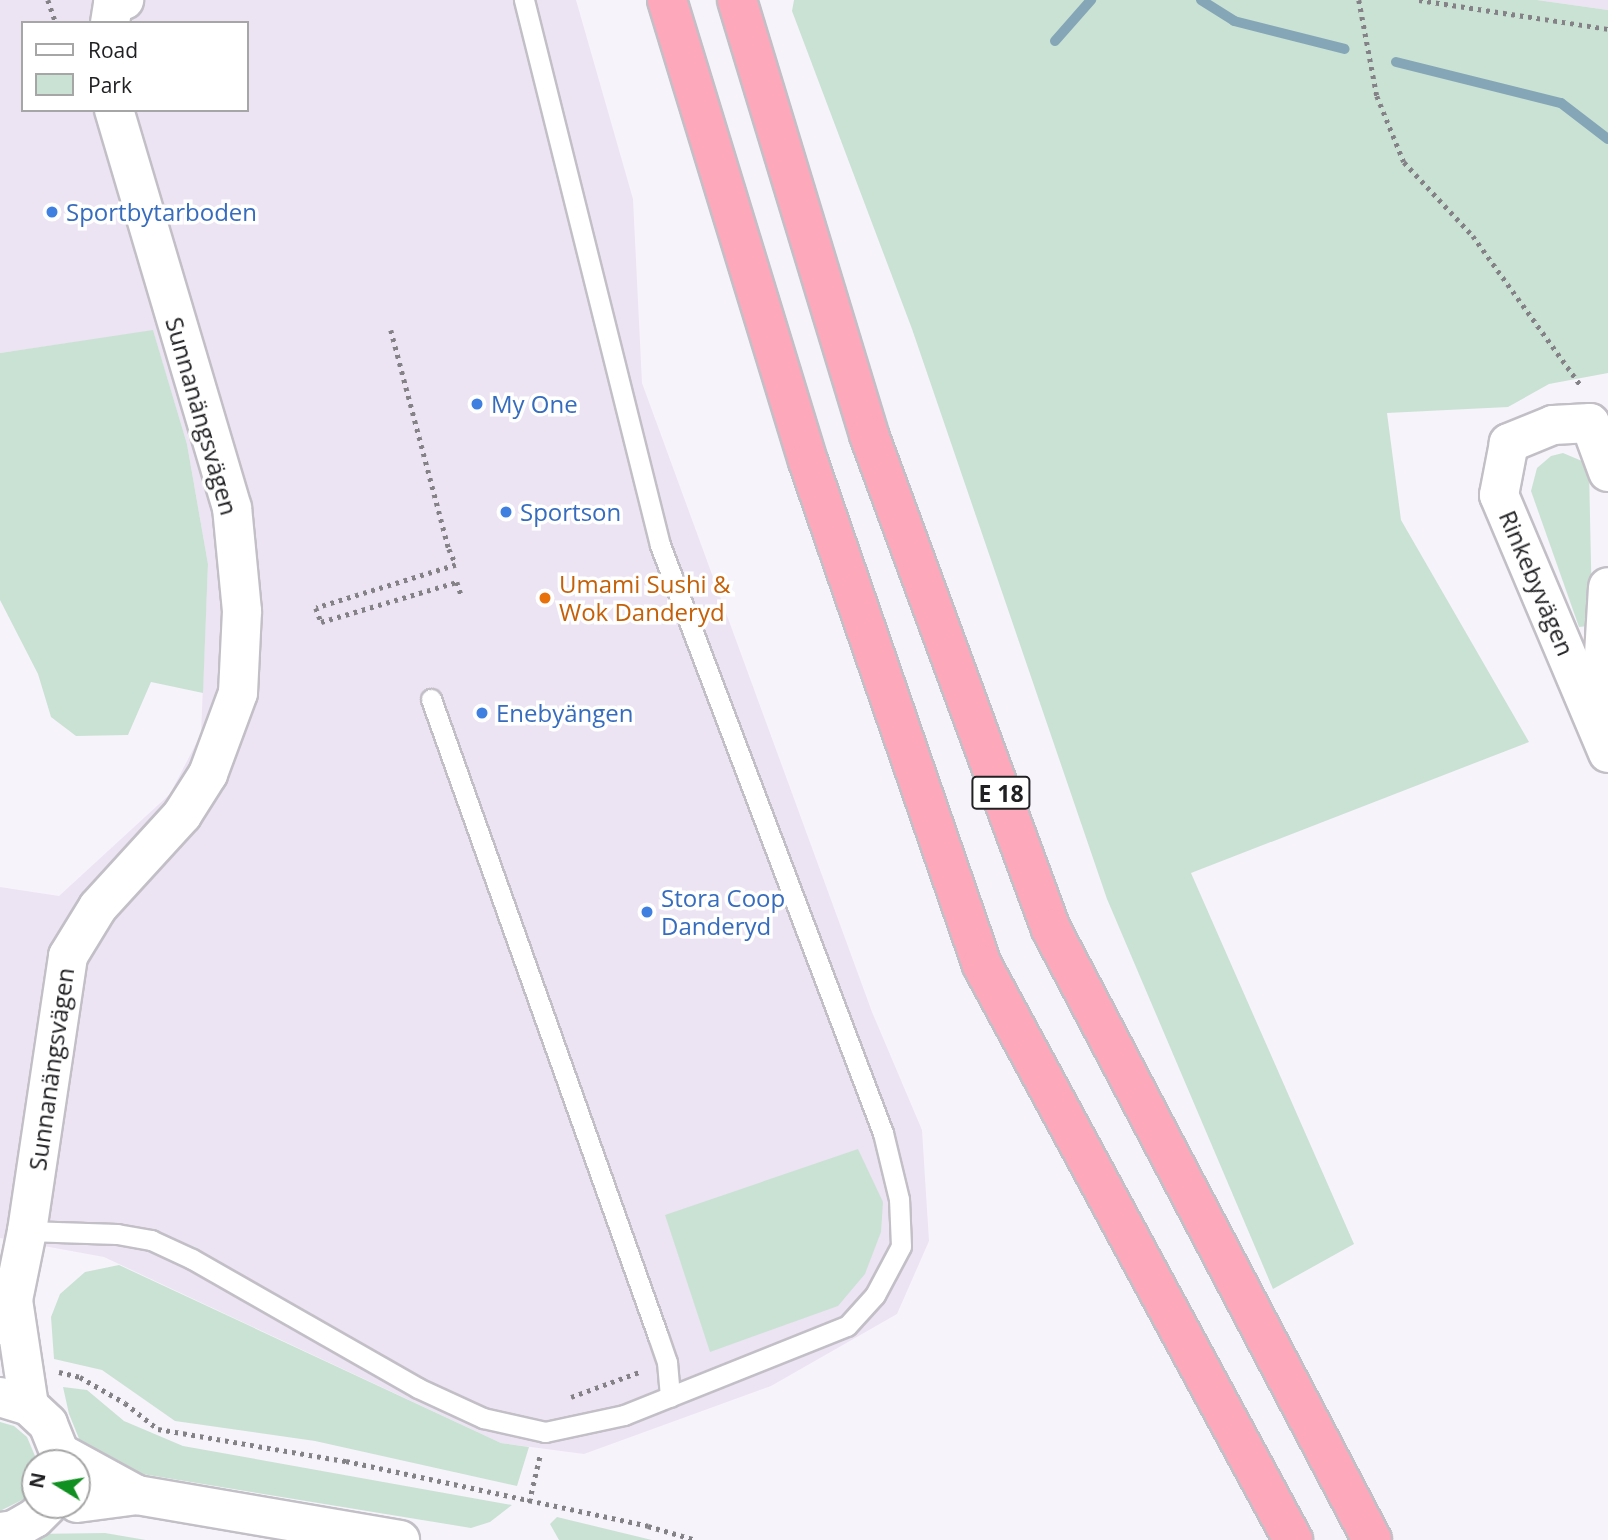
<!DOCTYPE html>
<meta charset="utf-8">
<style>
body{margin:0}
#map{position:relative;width:1608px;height:1540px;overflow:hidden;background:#f7f3fb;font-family:"Open Sans",sans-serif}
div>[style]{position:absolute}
.built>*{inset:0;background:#ece4f3}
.green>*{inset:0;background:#cae2d4}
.stream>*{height:10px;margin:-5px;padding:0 5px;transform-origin:5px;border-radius:5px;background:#85a6b6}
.path>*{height:4.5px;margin-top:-2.25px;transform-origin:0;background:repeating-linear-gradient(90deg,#848287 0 3.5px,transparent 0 8.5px)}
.roads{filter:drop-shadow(2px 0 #c3bfc6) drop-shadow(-2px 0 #c3bfc6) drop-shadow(0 2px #c3bfc6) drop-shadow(0 -2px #c3bfc6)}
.service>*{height:19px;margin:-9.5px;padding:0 9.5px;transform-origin:9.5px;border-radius:9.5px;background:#fff}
.minor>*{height:38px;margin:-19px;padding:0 19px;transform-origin:19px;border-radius:19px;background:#fff}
.secondary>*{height:38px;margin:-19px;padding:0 19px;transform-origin:19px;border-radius:19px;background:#fff}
.motorway>*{height:38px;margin:-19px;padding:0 19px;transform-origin:19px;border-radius:19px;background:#fda8bb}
.dots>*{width:19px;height:19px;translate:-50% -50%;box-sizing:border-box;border:4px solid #fff;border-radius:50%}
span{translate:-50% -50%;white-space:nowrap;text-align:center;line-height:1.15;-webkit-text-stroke:7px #fff;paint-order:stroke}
.shield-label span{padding:2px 5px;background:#fff;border:2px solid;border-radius:5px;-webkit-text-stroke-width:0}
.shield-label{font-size:23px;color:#212023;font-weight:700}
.shop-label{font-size:24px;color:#366cbe}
.left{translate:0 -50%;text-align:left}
.street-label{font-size:24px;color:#212023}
.food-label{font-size:24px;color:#c56008}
.legend{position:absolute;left:21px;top:21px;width:228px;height:91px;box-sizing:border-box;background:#fff;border:2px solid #a6a6a7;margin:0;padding:9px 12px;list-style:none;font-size:21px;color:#212023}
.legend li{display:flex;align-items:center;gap:14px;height:35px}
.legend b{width:35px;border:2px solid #a6a6a7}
.north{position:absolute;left:21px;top:1449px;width:70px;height:70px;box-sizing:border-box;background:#fff;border:2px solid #a6a6a7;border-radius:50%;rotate:281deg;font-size:19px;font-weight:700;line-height:28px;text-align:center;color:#212023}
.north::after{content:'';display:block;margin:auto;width:24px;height:32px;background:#0f9020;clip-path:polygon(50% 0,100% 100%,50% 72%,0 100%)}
</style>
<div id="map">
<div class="built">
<div style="clip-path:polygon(evenodd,0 0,576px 0,633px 199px,642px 383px,872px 1012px,922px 1130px,929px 1241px,897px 1314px,771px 1386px,584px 1454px,501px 1443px,104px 1257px,0 1238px,0 887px,59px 896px,170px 794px,201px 734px,208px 564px,187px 444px,153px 331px,0 353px,0 0,23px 23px,247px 23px,247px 110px,23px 110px,23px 23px)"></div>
<div style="clip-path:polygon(1537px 0,1608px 0,1608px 10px)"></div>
</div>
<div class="green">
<div style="clip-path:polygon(794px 0,1537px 0,1608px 10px,1608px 373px,1549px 384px,1508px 407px,1387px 413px,1401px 520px,1529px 742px,1191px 873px,1354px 1244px,1273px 1289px,1107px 899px,912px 329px,792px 11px)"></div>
<div style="clip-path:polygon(153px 330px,187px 444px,208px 564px,203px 693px,151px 682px,128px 735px,76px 736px,51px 717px,38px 674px,0 600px,0 353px)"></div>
<div style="clip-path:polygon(1563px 453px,1582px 461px,1589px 469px,1592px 610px,1589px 626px,1579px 627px,1531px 491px,1537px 468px,1551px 456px)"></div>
<div style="clip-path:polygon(858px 1149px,883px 1202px,881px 1232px,865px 1274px,838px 1306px,710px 1352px,665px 1215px)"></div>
<div style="clip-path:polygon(119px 1265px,501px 1443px,529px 1447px,517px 1486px,315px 1441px,175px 1421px,102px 1370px,54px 1359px,51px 1317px,60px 1294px,85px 1272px)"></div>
<div style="clip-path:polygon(63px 1387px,87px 1390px,124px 1421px,183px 1446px,512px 1505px,490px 1522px,471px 1528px,142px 1474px,112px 1464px,80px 1441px,69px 1414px)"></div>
<div style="clip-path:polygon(0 1422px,14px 1426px,27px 1437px,38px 1463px,35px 1463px,35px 1484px,26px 1498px,0 1511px)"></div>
<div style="clip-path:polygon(557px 1517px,652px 1540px,559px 1540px,550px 1524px)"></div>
<div style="clip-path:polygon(105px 1533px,146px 1540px,23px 1540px,30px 1534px)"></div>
</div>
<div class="stream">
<div style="left:1201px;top:0;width:39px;rotate:32deg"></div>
<div style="left:1234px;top:21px;width:114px;rotate:14.2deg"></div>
<div style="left:1055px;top:41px;width:55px;rotate:-48.7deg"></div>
<div style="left:1396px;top:62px;width:170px;rotate:14deg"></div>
<div style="left:1561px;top:103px;width:59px;rotate:37.5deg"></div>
</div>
<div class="path">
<div style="left:48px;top:0;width:24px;rotate:71deg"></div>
<div style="left:1359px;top:0;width:98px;rotate:79.4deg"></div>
<div style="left:1377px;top:96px;width:71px;rotate:67.8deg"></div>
<div style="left:1404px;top:162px;width:101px;rotate:47deg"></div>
<div style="left:1473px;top:236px;width:186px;rotate:54.2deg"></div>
<div style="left:1419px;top:0;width:191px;rotate:8.7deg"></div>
<div style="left:391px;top:330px;width:227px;rotate:75.2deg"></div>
<div style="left:449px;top:549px;width:17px;rotate:66deg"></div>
<div style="left:456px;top:565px;width:146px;rotate:162.9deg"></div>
<div style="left:316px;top:608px;width:15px;rotate:70deg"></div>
<div style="left:321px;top:622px;width:142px;rotate:-16.4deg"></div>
<div style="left:457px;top:582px;width:13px;rotate:72deg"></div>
<div style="left:59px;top:1372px;width:22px;rotate:13deg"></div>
<div style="left:80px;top:1377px;width:52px;rotate:30deg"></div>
<div style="left:125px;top:1403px;width:42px;rotate:38.2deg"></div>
<div style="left:158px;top:1429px;width:191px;rotate:9.7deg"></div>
<div style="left:346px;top:1461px;width:309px;rotate:12.1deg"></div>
<div style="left:648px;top:1526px;width:50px;rotate:16.3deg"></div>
<div style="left:571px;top:1397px;width:76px;rotate:-20.1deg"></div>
<div style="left:529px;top:1502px;width:48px;rotate:-76.8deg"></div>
</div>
<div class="roads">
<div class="service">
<div style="left:431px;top:699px;width:676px;rotate:70.39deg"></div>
<div style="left:658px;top:1336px;width:28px;rotate:71deg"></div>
<div style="left:667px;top:1362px;width:35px;rotate:85deg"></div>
<div style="left:27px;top:1231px;width:90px;rotate:1.9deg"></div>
<div style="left:117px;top:1234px;width:35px;rotate:10deg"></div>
<div style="left:151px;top:1240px;width:45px;rotate:24.9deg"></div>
<div style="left:192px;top:1259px;width:260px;rotate:29.7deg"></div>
<div style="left:418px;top:1388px;width:72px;rotate:24.8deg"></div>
<div style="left:483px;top:1418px;width:64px;rotate:12.7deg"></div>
<div style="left:545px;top:1432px;width:81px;rotate:-12.1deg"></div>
<div style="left:624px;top:1415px;width:240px;rotate:-21.8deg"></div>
<div style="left:847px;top:1326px;width:42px;rotate:-47.9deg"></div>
<div style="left:875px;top:1295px;width:55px;rotate:-62deg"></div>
<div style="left:901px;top:1246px;width:47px;rotate:-92.4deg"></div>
<div style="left:899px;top:1199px;width:68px;rotate:-103.6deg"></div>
<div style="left:883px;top:1133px;width:629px;rotate:-110.77deg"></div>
<div style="left:660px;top:545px;width:562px;rotate:-104.01deg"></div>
</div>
<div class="minor">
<div style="left:110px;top:23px;width:19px;rotate:-81deg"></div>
<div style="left:113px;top:4px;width:12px;rotate:-20deg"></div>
<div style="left:1608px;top:472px;width:52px;rotate:-110.2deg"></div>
<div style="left:1590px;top:423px;width:37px;rotate:177deg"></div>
<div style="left:1553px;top:425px;width:48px;rotate:157.8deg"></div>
<div style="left:1509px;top:443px;width:53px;rotate:100.9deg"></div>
<div style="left:1499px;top:495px;width:280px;rotate:67.1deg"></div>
<div style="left:1600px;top:722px;width:135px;rotate:-86.6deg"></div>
<div style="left:13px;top:1300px;width:107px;rotate:81.4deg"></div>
<div style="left:0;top:1325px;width:28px;rotate:-63deg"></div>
<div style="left:13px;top:1300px;width:70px;rotate:-78.5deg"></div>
<div style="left:27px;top:1231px;width:278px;rotate:-81.5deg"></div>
<div style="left:68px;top:956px;width:57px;rotate:-58.5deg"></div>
<div style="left:98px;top:907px;width:125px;rotate:-47.6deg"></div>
<div style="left:182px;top:815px;width:49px;rotate:-57.6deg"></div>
<div style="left:208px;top:774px;width:86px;rotate:-69.7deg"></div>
<div style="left:238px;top:693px;width:82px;rotate:-87.2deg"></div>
<div style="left:242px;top:611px;width:103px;rotate:-95.5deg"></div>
<div style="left:232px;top:508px;width:415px;rotate:-106.5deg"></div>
</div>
<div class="secondary">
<div style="left:0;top:1397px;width:30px;rotate:17deg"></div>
<div style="left:29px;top:1406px;width:26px;rotate:43deg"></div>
<div style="left:48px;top:1424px;width:31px;rotate:68deg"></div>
<div style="left:60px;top:1453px;width:10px;rotate:90deg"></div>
<div style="left:60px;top:1453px;width:88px;rotate:28.6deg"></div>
<div style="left:77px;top:1503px;width:61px;rotate:-7.6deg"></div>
<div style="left:137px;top:1495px;width:267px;rotate:9.7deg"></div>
<div style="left:0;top:1532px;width:14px;rotate:-8deg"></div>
<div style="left:14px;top:1530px;width:24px;rotate:-30deg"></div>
<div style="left:35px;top:1518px;width:18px;rotate:-45deg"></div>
</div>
<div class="motorway">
<div style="left:667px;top:0;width:482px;rotate:73deg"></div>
<div style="left:808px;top:461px;width:533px;rotate:70.95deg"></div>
<div style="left:982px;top:965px;width:654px;rotate:61.59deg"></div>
<div style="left:737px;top:0;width:455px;rotate:73.1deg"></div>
<div style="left:869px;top:435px;width:526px;rotate:69.78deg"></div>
<div style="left:1051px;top:929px;width:690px;rotate:62.28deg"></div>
</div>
</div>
<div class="dots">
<div style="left:52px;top:212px;background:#3f7fe0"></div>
<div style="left:477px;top:404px;background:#3f7fe0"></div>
<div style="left:506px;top:512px;background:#3f7fe0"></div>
<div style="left:545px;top:598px;background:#e8710a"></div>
<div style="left:482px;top:713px;background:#3f7fe0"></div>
<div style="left:647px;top:912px;background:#3f7fe0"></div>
</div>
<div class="shield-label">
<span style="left:1001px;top:793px">E 18</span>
</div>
<div class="shop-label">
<span class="left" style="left:66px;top:212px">Sportbytarboden</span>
<span class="left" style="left:491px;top:404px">My One</span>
<span class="left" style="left:520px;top:512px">Sportson</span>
<span class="left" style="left:496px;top:713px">Enebyängen</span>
<span class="left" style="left:661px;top:912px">Stora Coop<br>Danderyd</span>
</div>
<div class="street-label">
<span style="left:202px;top:416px;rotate:74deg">Sunnanängsvägen</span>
<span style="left:1537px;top:583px;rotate:67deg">Rinkebyvägen</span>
<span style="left:51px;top:1069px;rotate:-82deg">Sunnanängsvägen</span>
</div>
<div class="food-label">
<span class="left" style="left:559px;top:598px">Umami Sushi &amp;<br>Wok Danderyd</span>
</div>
<ul class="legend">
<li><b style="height:9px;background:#fff"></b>Road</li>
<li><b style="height:19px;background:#cae2d4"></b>Park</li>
</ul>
<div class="north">N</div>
</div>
